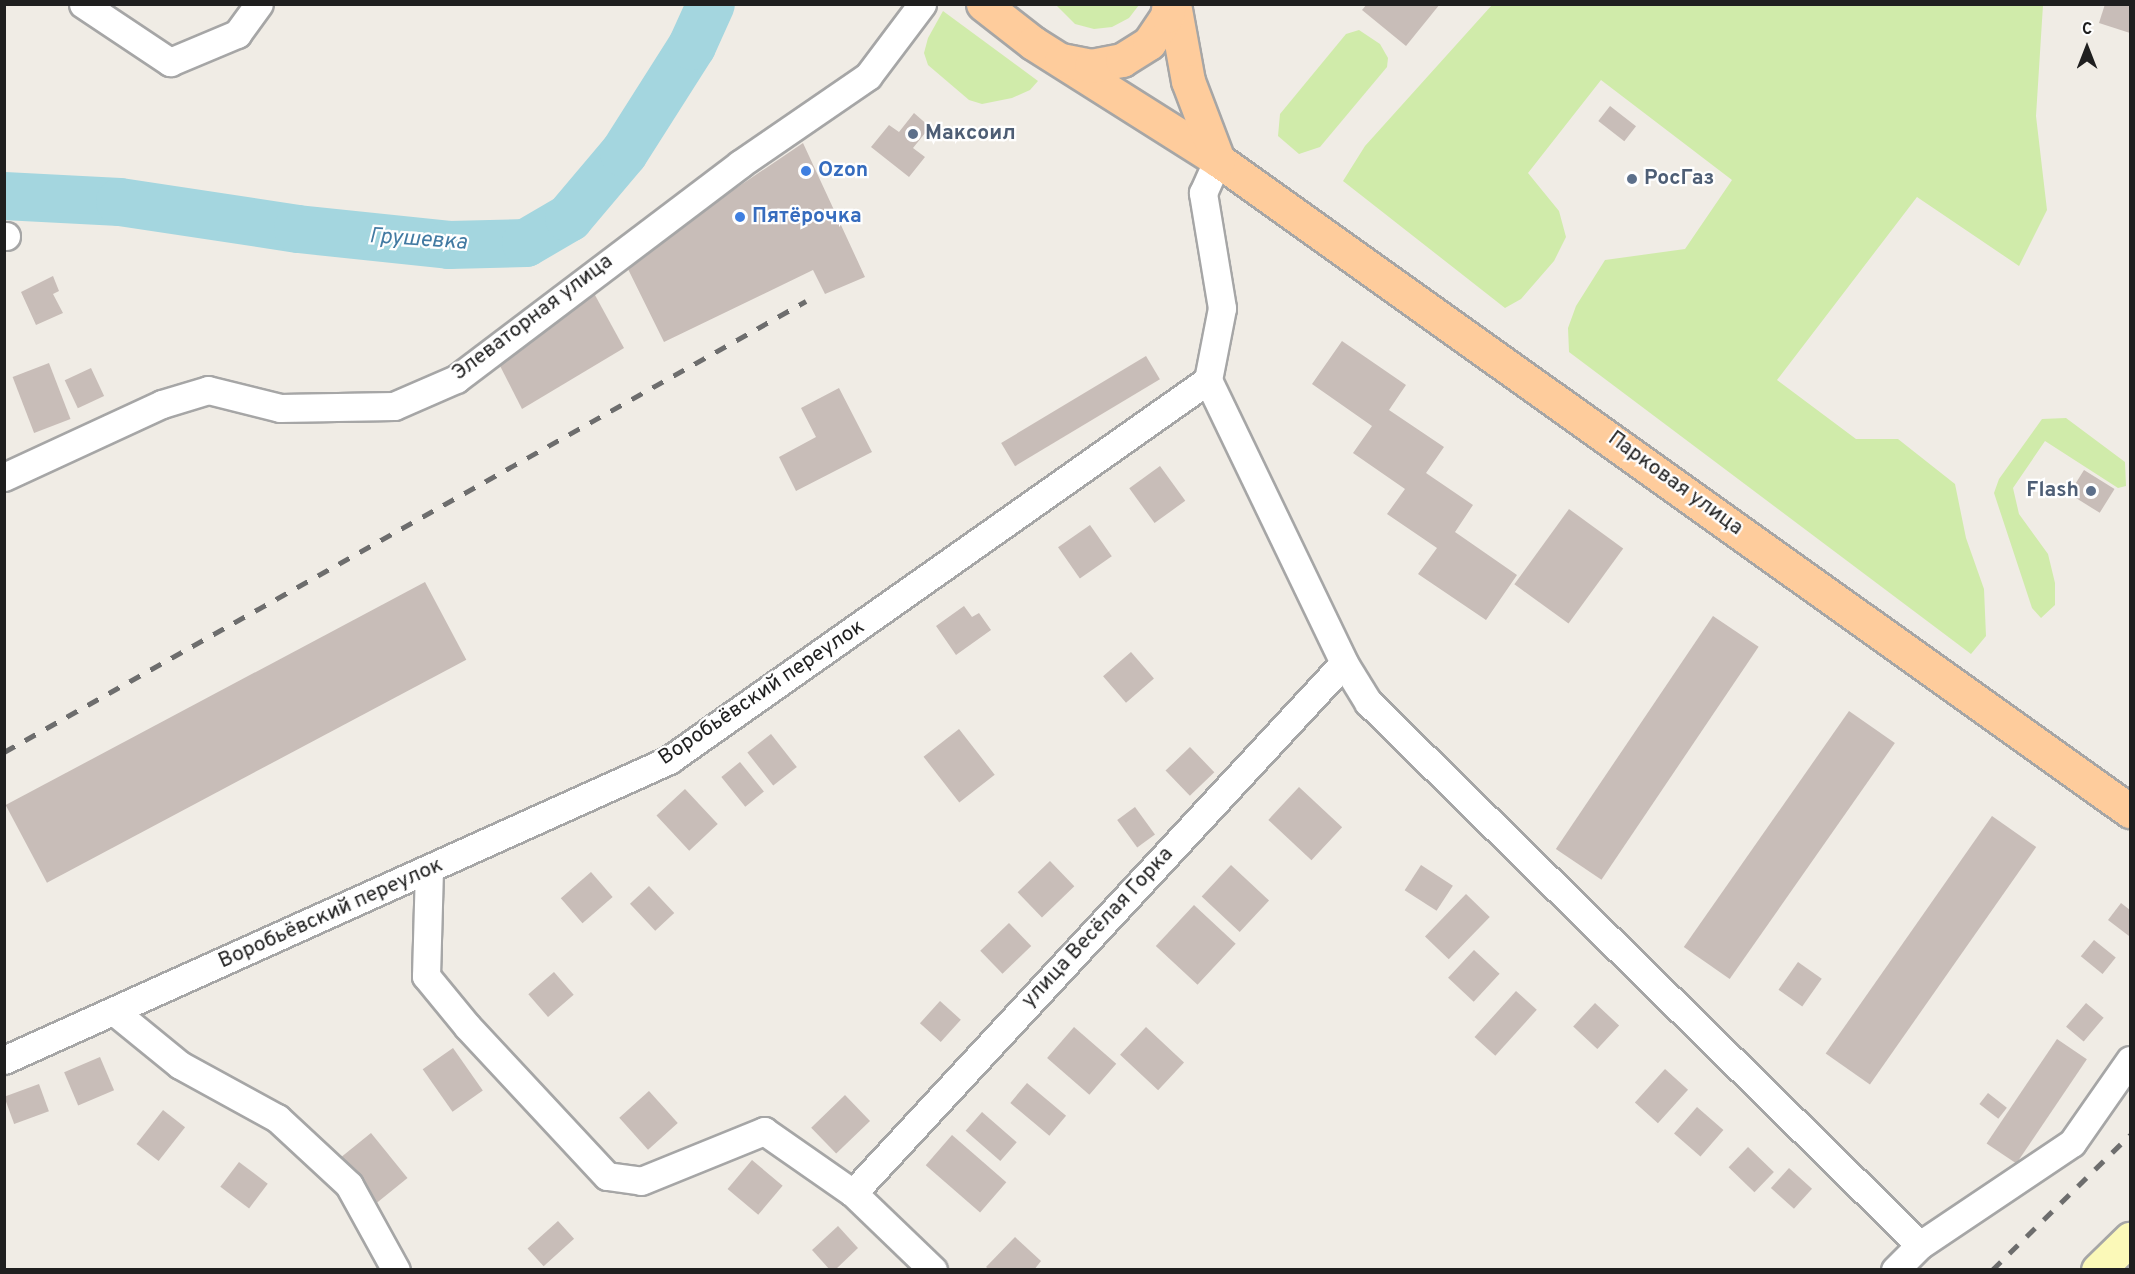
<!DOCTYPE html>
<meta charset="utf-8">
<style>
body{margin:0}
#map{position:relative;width:2135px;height:1274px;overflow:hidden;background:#f0ece5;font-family:Overpass,sans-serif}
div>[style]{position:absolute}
.grass>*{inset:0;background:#d0ebaa}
.river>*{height:48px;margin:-24px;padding:0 24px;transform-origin:24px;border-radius:24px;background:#a4d6df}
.building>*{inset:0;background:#c8bdb8;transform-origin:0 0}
.roads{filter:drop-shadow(2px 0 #a6a6a6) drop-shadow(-2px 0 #a6a6a6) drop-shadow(0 2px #a6a6a6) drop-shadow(0 -2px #a6a6a6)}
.street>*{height:27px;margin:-13.5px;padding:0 13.5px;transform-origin:13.5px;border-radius:13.5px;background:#fff}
.secondary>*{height:33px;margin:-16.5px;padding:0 16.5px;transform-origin:16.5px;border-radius:16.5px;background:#fbf9b8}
.primary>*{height:33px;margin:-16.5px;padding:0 16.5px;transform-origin:16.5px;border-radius:16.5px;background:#fecc9c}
.rail>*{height:4.5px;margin-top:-2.25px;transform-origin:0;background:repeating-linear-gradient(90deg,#6d6d6d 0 12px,transparent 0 24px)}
.dots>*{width:16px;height:16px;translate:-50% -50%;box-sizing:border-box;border:3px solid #fff;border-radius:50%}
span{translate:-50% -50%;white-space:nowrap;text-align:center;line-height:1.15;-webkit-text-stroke:4.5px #fff;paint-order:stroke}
.service-label{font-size:21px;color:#4e5e75;font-weight:700}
.left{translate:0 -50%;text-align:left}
.right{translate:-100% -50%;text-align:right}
.shop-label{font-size:21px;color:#366cbe;font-weight:700}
.street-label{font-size:21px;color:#1f1f1f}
.water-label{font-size:22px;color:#427aa2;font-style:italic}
.frame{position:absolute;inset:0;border:6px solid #1f1f1f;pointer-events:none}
.north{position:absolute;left:2057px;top:18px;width:60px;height:60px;-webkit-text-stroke:4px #fff;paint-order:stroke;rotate:0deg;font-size:16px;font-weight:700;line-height:24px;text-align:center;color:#1f1f1f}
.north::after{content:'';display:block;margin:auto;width:21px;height:27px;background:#1f1f1f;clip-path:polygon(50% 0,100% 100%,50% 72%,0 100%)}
</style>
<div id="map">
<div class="grass">
<div style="clip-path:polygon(1056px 5px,1139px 5px,1129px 18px,1112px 27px,1094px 29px,1075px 24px)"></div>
<div style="clip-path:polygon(1492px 5px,2043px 5px,2036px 116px,2047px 210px,2019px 266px,1917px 197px,1777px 380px,1856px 439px,1898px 439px,1955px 484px,1966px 538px,1984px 589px,1986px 636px,1971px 654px,1569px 352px,1568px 328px,1576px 306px,1605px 260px,1685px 249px,1732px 180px,1601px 80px,1528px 173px,1559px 211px,1566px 237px,1554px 261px,1521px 299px,1505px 308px,1343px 181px,1365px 146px)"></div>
<div style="clip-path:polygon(943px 11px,1038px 81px,1030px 90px,1012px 98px,982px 104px,969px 100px,928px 65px,924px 53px,928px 38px)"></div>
<div style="clip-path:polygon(1359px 30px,1380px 44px,1388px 58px,1387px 67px,1320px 147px,1299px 154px,1278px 136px,1280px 114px,1346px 34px)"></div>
<div style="clip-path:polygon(2066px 418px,2125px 462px,2126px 486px,2118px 488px,2045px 441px,2013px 488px,2019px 514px,2048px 554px,2055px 583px,2055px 605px,2041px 618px,2032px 608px,1994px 493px,1999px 479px,2042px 419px)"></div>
</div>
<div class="river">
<div style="left:4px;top:196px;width:116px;rotate:3deg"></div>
<div style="left:120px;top:202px;width:180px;rotate:8.6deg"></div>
<div style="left:298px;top:229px;width:152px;rotate:6deg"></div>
<div style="left:449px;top:245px;width:77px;rotate:-1.5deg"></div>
<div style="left:526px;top:243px;width:50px;rotate:-30.2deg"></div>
<div style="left:569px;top:218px;width:85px;rotate:-49.8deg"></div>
<div style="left:624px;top:153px;width:127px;rotate:-57.6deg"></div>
<div style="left:692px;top:46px;width:46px;rotate:-65.7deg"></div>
</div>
<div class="building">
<div style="clip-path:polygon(1367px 4px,1440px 4px,1406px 46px,1362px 10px)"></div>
<div style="clip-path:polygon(2105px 4px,2130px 4px,2130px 33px,2099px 23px)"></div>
<div style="left:1610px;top:106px;width:33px;height:19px;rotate:38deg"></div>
<div style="clip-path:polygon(914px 113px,930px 127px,913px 148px,925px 157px,909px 177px,871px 147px,889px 125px,899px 132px)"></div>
<div style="clip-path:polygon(803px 143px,865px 277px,825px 294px,813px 270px,664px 342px,625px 263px)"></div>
<div style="clip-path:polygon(53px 276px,59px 291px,53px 294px,63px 313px,36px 325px,21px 292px)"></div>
<div style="clip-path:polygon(590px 286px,624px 348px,522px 409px,495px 356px)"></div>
<div style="clip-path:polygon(1342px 341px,1406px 385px,1389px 410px,1444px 447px,1426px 473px,1473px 505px,1455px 532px,1517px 575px,1486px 620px,1418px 574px,1437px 548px,1387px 514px,1405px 489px,1353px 453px,1372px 426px,1312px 384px)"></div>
<div style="left:1146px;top:356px;width:27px;height:169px;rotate:59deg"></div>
<div style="left:49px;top:363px;width:60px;height:39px;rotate:69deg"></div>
<div style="left:91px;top:368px;width:31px;height:29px;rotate:65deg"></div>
<div style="clip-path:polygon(839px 388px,872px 452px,796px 491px,779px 457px,816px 437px,801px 408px)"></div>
<div style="left:1160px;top:466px;width:43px;height:38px;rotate:54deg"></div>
<div style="left:2084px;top:470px;width:36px;height:28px;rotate:32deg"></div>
<div style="left:1569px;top:509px;width:67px;height:93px;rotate:36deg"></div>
<div style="left:1090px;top:525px;width:38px;height:39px;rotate:55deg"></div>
<div style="left:425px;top:582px;width:88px;height:475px;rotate:62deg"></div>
<div style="clip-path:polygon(964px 606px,972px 617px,979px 613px,991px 630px,956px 655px,936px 626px)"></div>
<div style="left:1713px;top:616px;width:55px;height:281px;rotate:34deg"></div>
<div style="left:1131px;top:652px;width:35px;height:37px;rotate:49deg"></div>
<div style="left:1849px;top:711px;width:56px;height:288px;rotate:35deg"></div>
<div style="left:959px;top:729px;width:58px;height:45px;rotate:52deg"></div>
<div style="left:771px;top:734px;width:42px;height:30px;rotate:52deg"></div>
<div style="left:1190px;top:747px;width:35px;height:34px;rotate:46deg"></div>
<div style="left:740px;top:762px;width:38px;height:24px;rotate:51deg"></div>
<div style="left:1299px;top:787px;width:59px;height:45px;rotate:43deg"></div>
<div style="left:685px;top:789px;width:48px;height:39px;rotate:47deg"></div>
<div style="left:1135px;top:807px;width:34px;height:22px;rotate:54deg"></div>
<div style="left:1992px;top:816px;width:54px;height:290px;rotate:35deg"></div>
<div style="left:1050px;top:861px;width:35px;height:45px;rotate:46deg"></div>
<div style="left:1231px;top:865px;width:52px;height:43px;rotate:43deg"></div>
<div style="left:1421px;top:865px;width:38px;height:30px;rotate:33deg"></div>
<div style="left:591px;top:872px;width:33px;height:40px;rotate:49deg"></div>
<div style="left:649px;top:886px;width:37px;height:26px;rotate:47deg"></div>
<div style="left:1466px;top:894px;width:33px;height:59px;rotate:44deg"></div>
<div style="clip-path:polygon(2121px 903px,2130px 910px,2129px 936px,2108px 920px)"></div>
<div style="left:1194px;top:905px;width:57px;height:56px;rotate:43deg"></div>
<div style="left:1009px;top:923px;width:32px;height:40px;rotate:46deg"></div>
<div style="left:2094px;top:940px;width:28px;height:21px;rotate:39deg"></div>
<div style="left:1474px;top:950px;width:35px;height:38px;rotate:43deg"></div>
<div style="left:1798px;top:962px;width:29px;height:34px;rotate:35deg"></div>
<div style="left:554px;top:972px;width:30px;height:34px;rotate:49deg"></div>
<div style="left:1516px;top:991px;width:28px;height:62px;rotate:42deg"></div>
<div style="left:940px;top:1001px;width:28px;height:30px;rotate:42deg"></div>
<div style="left:1595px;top:1003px;width:33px;height:32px;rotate:43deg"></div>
<div style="left:2086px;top:1003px;width:23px;height:31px;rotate:40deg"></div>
<div style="left:1074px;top:1027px;width:56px;height:41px;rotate:41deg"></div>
<div style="left:1146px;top:1027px;width:52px;height:38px;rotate:43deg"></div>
<div style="left:2057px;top:1039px;width:36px;height:126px;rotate:34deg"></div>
<div style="left:453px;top:1048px;width:52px;height:37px;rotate:55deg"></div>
<div style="left:100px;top:1057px;width:36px;height:39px;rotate:67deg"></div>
<div style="left:1665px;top:1069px;width:31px;height:45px;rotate:42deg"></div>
<div style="left:1027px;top:1083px;width:51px;height:26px;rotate:40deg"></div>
<div style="left:39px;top:1084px;width:29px;height:37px;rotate:70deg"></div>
<div style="left:649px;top:1091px;width:43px;height:40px;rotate:48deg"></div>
<div style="left:1988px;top:1093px;width:24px;height:14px;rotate:38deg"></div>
<div style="left:845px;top:1095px;width:36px;height:47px;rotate:46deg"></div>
<div style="left:1697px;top:1107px;width:35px;height:35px;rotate:41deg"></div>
<div style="left:163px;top:1110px;width:28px;height:43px;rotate:38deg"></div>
<div style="left:982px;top:1112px;width:46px;height:25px;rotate:41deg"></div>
<div style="left:371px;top:1133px;width:58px;height:39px;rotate:51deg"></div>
<div style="left:952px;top:1135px;width:72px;height:40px;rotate:41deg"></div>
<div style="left:1748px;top:1147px;width:36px;height:28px;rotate:44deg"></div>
<div style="left:752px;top:1160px;width:40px;height:38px;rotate:40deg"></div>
<div style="left:239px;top:1162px;width:36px;height:31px;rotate:37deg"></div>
<div style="left:1789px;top:1168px;width:31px;height:27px;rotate:42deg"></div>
<div style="left:558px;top:1221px;width:24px;height:41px;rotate:48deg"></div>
<div style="clip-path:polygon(838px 1226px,858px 1248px,835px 1270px,830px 1270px,812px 1250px)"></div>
<div style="clip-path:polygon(1015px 1237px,1041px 1261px,1034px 1270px,990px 1270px,986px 1267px)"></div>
</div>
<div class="roads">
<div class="street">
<div style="left:83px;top:4px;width:105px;rotate:33.7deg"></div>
<div style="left:170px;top:62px;width:73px;rotate:-22.7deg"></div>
<div style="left:237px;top:34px;width:37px;rotate:-54deg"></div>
<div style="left:4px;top:236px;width:2px"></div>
<div style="left:1208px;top:380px;width:314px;rotate:64.3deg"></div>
<div style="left:1344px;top:663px;width:46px;rotate:58.4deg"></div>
<div style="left:1368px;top:702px;width:774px;rotate:44.53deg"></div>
<div style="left:4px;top:477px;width:174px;rotate:-24.8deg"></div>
<div style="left:162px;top:404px;width:48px;rotate:-16.9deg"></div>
<div style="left:208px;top:390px;width:74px;rotate:14deg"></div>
<div style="left:280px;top:408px;width:114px;rotate:-1deg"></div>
<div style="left:394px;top:406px;width:68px;rotate:-23.5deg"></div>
<div style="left:456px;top:379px;width:356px;rotate:-37.1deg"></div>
<div style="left:740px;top:164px;width:155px;rotate:-34.5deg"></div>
<div style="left:868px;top:76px;width:90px;rotate:-53.1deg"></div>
<div style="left:429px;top:869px;width:107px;rotate:91.6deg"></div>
<div style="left:426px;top:976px;width:65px;rotate:50.6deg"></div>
<div style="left:467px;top:1026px;width:205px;rotate:47deg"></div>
<div style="left:607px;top:1176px;width:34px;rotate:8deg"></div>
<div style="left:641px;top:1181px;width:133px;rotate:-22.1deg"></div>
<div style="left:764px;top:1131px;width:108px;rotate:34.9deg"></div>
<div style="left:853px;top:1193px;width:111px;rotate:43.9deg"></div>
<div style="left:115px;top:1012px;width:84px;rotate:39.2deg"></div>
<div style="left:180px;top:1065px;width:111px;rotate:28.7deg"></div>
<div style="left:277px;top:1118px;width:98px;rotate:42.9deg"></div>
<div style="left:349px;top:1185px;width:97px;rotate:61.1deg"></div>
<div style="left:4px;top:1060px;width:730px;rotate:-24.28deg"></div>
<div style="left:669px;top:760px;width:659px;rotate:-35.18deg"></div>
<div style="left:1208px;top:380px;width:73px;rotate:-79deg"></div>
<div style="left:1222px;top:308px;width:117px;rotate:-99.4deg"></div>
<div style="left:1203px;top:193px;width:36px;rotate:-66deg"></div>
<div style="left:853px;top:1193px;width:722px;rotate:-47.19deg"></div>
<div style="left:1895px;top:1270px;width:35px;rotate:-45deg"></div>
<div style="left:1920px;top:1245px;width:183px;rotate:-33.9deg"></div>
<div style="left:2072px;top:1143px;width:101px;rotate:-55.1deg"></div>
</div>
<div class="secondary">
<div style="left:2098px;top:1270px;width:45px;rotate:-44.1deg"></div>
</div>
<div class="primary">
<div style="left:983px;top:4px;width:63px;rotate:38deg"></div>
<div style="left:1033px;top:43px;width:219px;rotate:32.3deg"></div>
<div style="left:1218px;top:160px;width:1121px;rotate:35.52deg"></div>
<div style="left:1174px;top:4px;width:78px;rotate:79.7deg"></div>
<div style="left:1188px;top:81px;width:85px;rotate:69.2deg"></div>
<div style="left:1061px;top:60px;width:31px;rotate:11deg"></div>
<div style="left:1091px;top:66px;width:32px;rotate:-11deg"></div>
<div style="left:1122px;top:60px;width:32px;rotate:-32deg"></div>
<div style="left:1149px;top:43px;width:32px;rotate:-56deg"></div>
<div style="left:1167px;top:16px;width:12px;rotate:-81deg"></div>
</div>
</div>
<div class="rail">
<div style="left:4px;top:752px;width:920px;rotate:-29.35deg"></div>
<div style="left:1992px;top:1270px;width:193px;rotate:-44.4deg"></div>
</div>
<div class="dots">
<div style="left:913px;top:134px;background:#5c6f8a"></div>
<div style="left:806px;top:171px;background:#3f7fe0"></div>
<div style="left:1632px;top:179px;background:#5c6f8a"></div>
<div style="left:740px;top:217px;background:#3f7fe0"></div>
<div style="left:2091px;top:491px;background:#5c6f8a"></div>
</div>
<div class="service-label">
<span class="left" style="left:925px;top:134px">Максоил</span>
<span class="left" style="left:1644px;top:179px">РосГаз</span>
<span class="right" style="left:2079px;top:491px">Flash</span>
</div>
<div class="shop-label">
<span class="left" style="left:818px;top:171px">Ozon</span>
<span class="left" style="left:752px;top:217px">Пятёрочка</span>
</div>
<div class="street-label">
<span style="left:533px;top:318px;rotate:-37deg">Элеваторная улица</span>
<span style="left:1675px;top:484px;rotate:36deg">Парковая улица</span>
<span style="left:762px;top:693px;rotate:-34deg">Воробьёвский переулок</span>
<span style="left:331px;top:914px;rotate:-24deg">Воробьёвский переулок</span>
<span style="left:1098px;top:928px;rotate:-47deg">улица Весёлая Горка</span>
</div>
<div class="water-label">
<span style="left:418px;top:240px;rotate:4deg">Грушевка</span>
</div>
<div class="frame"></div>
<div class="north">С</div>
</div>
